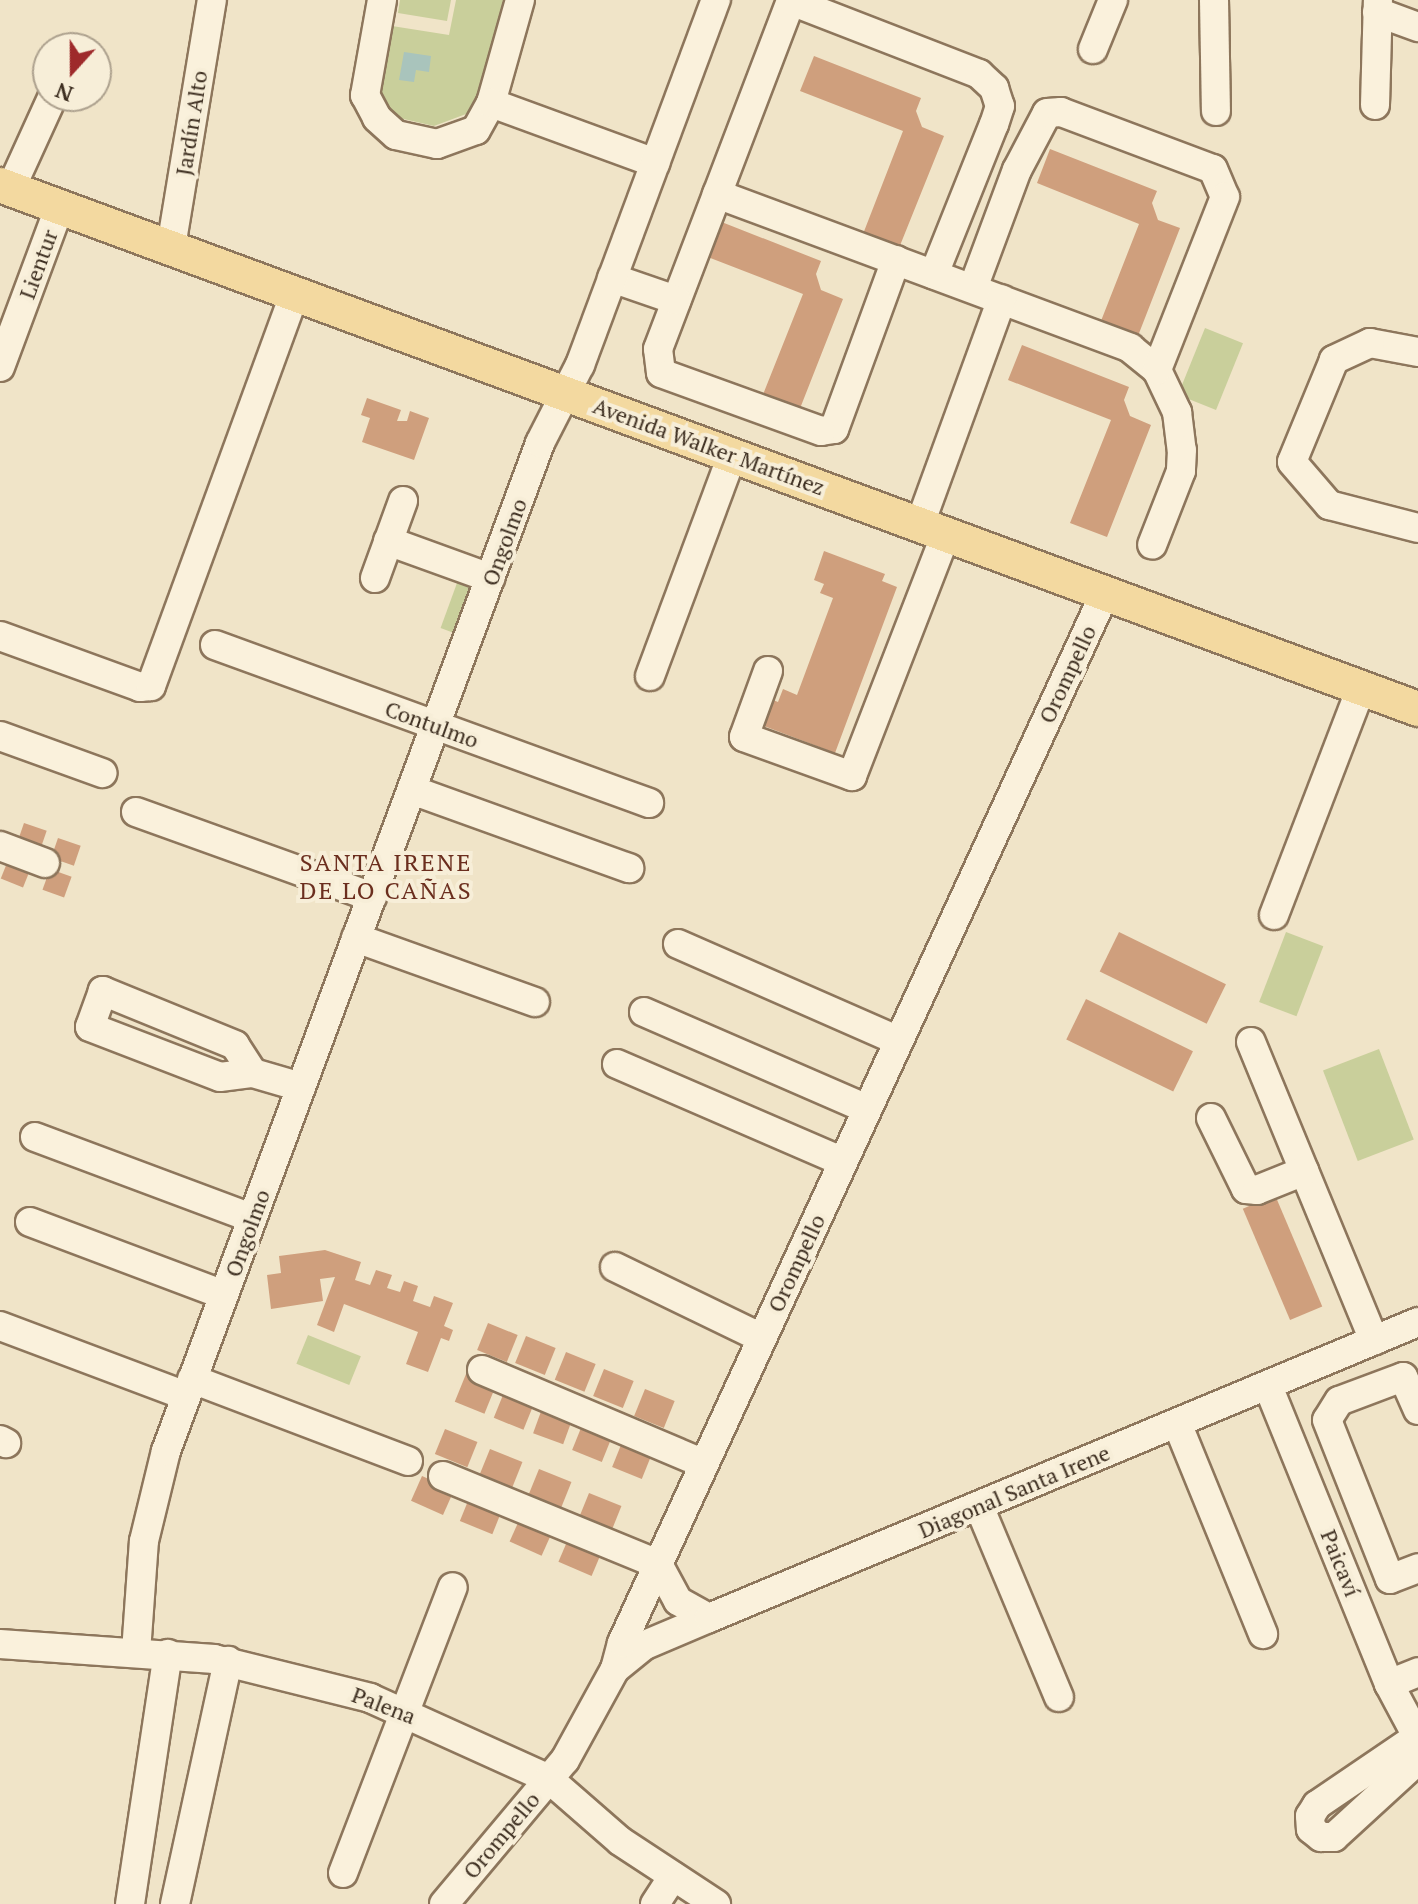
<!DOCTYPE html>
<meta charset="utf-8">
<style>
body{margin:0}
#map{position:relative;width:1418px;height:1904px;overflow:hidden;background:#f0e4c8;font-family:"PT Serif",serif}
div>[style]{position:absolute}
.green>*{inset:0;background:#c9cf9b;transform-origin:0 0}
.water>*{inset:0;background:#a9c4bc}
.building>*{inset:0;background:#cf9f7d;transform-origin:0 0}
.roads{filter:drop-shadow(2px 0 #8d765c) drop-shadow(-2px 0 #8d765c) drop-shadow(0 2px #8d765c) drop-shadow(0 -2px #8d765c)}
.minor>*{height:28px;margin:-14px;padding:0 14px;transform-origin:14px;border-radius:14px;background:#faf1dc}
.major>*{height:34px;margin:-17px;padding:0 17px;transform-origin:17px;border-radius:17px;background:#f3d9a0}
span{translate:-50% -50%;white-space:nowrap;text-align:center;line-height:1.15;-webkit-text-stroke:8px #f7eed8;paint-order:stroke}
.street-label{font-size:22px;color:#3d2e20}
.neighbourhood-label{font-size:24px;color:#6b2e1e;letter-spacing:2px}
.north{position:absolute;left:32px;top:32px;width:80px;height:80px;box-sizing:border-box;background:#f7eed8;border:2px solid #ada18e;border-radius:50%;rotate:201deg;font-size:22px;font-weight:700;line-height:32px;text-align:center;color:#3d2e20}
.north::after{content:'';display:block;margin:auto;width:28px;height:36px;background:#9e2a2b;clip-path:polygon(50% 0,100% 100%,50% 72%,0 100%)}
</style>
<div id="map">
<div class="green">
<div style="clip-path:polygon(400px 0,451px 0,447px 21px,398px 13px)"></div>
<div style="clip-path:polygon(456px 0,503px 0,480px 100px,466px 114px,434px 126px,395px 117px,379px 99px,392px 26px,449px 35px)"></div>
<div style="left:1205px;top:328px;width:41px;height:72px;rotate:22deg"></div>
<div style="left:457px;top:583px;width:20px;height:48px;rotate:20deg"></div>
<div style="left:1286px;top:932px;width:40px;height:75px;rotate:21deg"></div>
<div style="left:1379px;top:1049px;width:97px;height:60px;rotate:69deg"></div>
<div style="left:308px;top:1335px;width:57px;height:31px;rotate:22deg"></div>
</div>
<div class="water">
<div style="clip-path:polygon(404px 52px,431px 56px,429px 72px,416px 70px,414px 82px,399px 80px)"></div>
</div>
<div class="building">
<div style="clip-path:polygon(814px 56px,921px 98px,916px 111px,922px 127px,944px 136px,899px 248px,863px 234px,903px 131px,800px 91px)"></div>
<div style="clip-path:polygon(1050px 149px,1157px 191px,1152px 203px,1158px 220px,1180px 228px,1136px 341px,1099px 326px,1139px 224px,1037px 183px)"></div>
<div style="clip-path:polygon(714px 219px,821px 261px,816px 274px,821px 290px,843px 299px,799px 411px,762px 397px,803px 294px,700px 254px)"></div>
<div style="clip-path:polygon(1022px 345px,1129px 387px,1124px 400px,1130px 416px,1151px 425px,1107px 537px,1070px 523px,1111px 420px,1008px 380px)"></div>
<div style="clip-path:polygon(367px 398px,401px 410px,397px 421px,407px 421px,410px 411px,429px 418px,414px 460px,362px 442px,370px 418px,361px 415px)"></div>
<div style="clip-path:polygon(824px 551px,885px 574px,882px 581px,897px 587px,835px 753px,759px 724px,768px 698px,778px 702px,783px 689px,797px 695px,833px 598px,820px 593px,824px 584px,814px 580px)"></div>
<div style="left:24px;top:823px;width:24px;height:21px;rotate:19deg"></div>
<div style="left:58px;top:838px;width:24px;height:21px;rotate:19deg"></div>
<div style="left:9px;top:858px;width:24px;height:22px;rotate:22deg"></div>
<div style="left:50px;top:869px;width:23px;height:22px;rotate:20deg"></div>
<div style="left:1119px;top:932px;width:119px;height:44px;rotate:26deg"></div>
<div style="left:1086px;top:999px;width:119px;height:45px;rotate:26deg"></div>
<div style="left:1275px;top:1195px;width:121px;height:35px;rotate:67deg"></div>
<div style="clip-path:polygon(325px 1250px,361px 1262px,355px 1280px,370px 1285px,376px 1270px,392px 1275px,387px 1288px,400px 1292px,404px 1281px,418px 1286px,413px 1301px,430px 1307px,434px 1296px,453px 1303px,444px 1326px,453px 1330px,449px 1341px,441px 1338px,428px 1372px,406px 1364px,418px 1332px,344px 1304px,334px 1332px,317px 1325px,335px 1277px,320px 1279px,323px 1301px,271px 1309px,267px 1275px,281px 1273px,279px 1256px)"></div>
<div style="left:488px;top:1323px;width:32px;height:29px;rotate:22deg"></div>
<div style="left:526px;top:1336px;width:32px;height:29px;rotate:22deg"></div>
<div style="left:566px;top:1352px;width:32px;height:30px;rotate:22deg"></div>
<div style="left:604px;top:1369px;width:32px;height:29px;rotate:22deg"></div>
<div style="left:466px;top:1374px;width:32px;height:30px;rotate:22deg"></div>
<div style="left:645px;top:1389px;width:32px;height:29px;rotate:22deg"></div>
<div style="left:505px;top:1390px;width:32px;height:30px;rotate:22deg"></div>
<div style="left:543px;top:1406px;width:32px;height:29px;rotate:20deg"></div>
<div style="left:583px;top:1423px;width:32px;height:29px;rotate:22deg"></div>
<div style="left:445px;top:1429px;width:35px;height:27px;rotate:22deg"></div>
<div style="left:623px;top:1440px;width:32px;height:29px;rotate:22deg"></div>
<div style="left:490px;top:1449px;width:35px;height:27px;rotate:22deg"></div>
<div style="left:539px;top:1469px;width:35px;height:27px;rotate:22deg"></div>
<div style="left:422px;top:1476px;width:35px;height:27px;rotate:24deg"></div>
<div style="left:589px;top:1493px;width:35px;height:27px;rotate:22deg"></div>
<div style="left:470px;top:1496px;width:35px;height:27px;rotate:22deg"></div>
<div style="left:521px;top:1516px;width:35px;height:28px;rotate:24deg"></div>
<div style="left:569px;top:1537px;width:36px;height:27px;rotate:23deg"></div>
</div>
<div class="roads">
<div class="minor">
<div style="left:382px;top:0;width:97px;rotate:100.1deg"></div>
<div style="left:365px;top:95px;width:26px;rotate:62deg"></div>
<div style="left:377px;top:118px;width:25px;rotate:42deg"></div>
<div style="left:396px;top:135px;width:42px;rotate:12.4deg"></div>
<div style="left:437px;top:144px;width:41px;rotate:-19.7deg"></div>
<div style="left:476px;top:130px;width:31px;rotate:-61deg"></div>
<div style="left:491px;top:103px;width:107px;rotate:-74.3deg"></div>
<div style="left:1214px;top:0;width:111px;rotate:89deg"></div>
<div style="left:1377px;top:12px;width:44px;rotate:20.1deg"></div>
<div style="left:1093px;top:49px;width:53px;rotate:-67.8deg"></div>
<div style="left:491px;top:103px;width:175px;rotate:20.1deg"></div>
<div style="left:1375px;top:105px;width:105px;rotate:-88.4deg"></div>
<div style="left:11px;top:188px;width:101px;rotate:-65.5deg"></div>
<div style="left:717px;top:194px;width:441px;rotate:20.4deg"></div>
<div style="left:1130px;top:348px;width:35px;rotate:39deg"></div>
<div style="left:1157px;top:370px;width:47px;rotate:64.5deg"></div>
<div style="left:1177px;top:412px;width:38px;rotate:83deg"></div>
<div style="left:1182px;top:450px;width:21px;rotate:93deg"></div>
<div style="left:1181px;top:471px;width:79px;rotate:111.4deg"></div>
<div style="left:171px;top:247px;width:250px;rotate:-80.6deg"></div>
<div style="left:896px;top:260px;width:180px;rotate:110.1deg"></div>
<div style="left:834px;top:429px;width:13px;rotate:171deg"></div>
<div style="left:821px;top:431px;width:170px;rotate:-160.1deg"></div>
<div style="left:661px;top:373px;width:24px;rotate:-97deg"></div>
<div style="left:658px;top:349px;width:373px;rotate:-69.1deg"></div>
<div style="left:791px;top:1px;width:202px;rotate:21.2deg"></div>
<div style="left:979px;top:74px;width:21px;rotate:43deg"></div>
<div style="left:994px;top:88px;width:19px;rotate:72deg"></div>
<div style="left:1000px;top:106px;width:19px;rotate:108deg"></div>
<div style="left:994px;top:124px;width:162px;rotate:111.8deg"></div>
<div style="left:612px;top:278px;width:68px;rotate:19deg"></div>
<div style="left:973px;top:288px;width:126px;rotate:-69.6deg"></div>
<div style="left:1017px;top:170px;width:64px;rotate:-62.2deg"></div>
<div style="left:1047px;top:113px;width:14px;rotate:-4deg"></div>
<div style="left:1061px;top:112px;width:162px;rotate:20.6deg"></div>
<div style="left:1213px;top:169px;width:30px;rotate:67deg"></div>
<div style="left:1225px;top:197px;width:186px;rotate:111.5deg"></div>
<div style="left:1418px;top:352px;width:49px;rotate:-169.4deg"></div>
<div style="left:1370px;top:343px;width:40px;rotate:155deg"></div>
<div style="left:1334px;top:360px;width:110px;rotate:112.4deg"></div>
<div style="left:1292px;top:462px;width:57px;rotate:49.3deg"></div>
<div style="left:1329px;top:505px;width:92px;rotate:14.5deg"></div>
<div style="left:0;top:367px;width:172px;rotate:-69.6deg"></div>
<div style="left:920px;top:524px;width:239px;rotate:-70deg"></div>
<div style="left:388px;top:541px;width:109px;rotate:19.9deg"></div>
<div style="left:375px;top:578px;width:82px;rotate:-70deg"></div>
<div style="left:0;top:636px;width:149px;rotate:20deg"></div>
<div style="left:140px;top:687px;width:11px;rotate:-5deg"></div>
<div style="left:151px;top:686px;width:419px;rotate:-69.9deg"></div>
<div style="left:215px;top:645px;width:462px;rotate:20deg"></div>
<div style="left:768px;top:671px;width:70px;rotate:110deg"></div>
<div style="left:744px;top:737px;width:115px;rotate:19.9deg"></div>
<div style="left:852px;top:776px;width:260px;rotate:-68.8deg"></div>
<div style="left:650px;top:676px;width:236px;rotate:-69.6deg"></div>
<div style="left:0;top:736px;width:109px;rotate:19.9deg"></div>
<div style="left:412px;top:790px;width:231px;rotate:19.8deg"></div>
<div style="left:136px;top:812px;width:251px;rotate:19.8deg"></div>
<div style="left:0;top:846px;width:48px;rotate:20.7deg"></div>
<div style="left:1274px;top:915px;width:243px;rotate:-69deg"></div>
<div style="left:356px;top:938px;width:190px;rotate:19.7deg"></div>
<div style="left:678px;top:944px;width:241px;rotate:23.7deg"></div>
<div style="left:644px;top:1012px;width:243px;rotate:23.5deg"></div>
<div style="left:1251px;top:1042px;width:323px;rotate:67.6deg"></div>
<div style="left:617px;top:1064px;width:246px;rotate:23.4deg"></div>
<div style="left:253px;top:1073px;width:33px;rotate:-123deg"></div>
<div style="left:235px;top:1045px;width:143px;rotate:-157.8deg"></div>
<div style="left:103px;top:991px;width:38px;rotate:110deg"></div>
<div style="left:90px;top:1027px;width:139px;rotate:21deg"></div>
<div style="left:220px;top:1077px;width:33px;rotate:-7deg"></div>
<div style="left:253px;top:1073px;width:50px;rotate:16.3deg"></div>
<div style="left:1211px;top:1118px;width:79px;rotate:63.8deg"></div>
<div style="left:1246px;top:1189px;width:11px;rotate:5deg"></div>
<div style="left:1257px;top:1190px;width:51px;rotate:-22deg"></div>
<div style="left:35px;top:1137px;width:232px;rotate:20.5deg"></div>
<div style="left:30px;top:1222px;width:207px;rotate:20.6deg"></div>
<div style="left:615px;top:1267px;width:163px;rotate:25.8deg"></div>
<div style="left:0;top:1326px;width:199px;rotate:20.6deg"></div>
<div style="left:482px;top:1370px;width:241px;rotate:22.9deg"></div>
<div style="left:192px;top:1379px;width:231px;rotate:20.8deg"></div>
<div style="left:1268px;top:1386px;width:322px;rotate:67.9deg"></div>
<div style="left:1389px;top:1684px;width:61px;rotate:61.8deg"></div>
<div style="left:1418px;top:1410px;width:36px;rotate:-114deg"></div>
<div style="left:1403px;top:1377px;width:68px;rotate:159.4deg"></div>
<div style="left:1339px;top:1401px;width:22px;rotate:122deg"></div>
<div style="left:1327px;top:1420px;width:171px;rotate:68.4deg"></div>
<div style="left:1390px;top:1579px;width:30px;rotate:-21deg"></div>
<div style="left:1177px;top:1423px;width:228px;rotate:67.8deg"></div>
<div style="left:0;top:1440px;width:7px;rotate:27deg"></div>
<div style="left:443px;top:1476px;width:232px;rotate:22.3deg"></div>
<div style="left:979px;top:1506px;width:207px;rotate:67.3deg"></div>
<div style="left:658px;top:1564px;width:42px;rotate:61.6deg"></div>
<div style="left:678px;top:1601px;width:35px;rotate:29deg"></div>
<div style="left:0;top:1644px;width:215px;rotate:4deg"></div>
<div style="left:214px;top:1659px;width:161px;rotate:14deg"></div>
<div style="left:370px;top:1698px;width:196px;rotate:24.3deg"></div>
<div style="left:549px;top:1779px;width:94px;rotate:41.1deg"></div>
<div style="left:620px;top:1841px;width:115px;rotate:33.3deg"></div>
<div style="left:136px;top:1652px;width:111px;rotate:-85.9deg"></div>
<div style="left:144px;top:1541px;width:93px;rotate:-76.3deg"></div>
<div style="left:166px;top:1451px;width:1075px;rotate:-69.64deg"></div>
<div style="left:540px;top:443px;width:88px;rotate:-62.9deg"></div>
<div style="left:580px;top:365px;width:390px;rotate:-69.6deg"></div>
<div style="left:615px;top:1669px;width:38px;rotate:-39deg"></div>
<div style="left:645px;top:1645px;width:69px;rotate:-22.9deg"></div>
<div style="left:709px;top:1618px;width:768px;rotate:-22.66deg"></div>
<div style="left:1389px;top:1684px;width:31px;rotate:-22deg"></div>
<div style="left:1417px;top:1737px;width:121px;rotate:145.8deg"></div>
<div style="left:1317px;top:1805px;width:13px;rotate:122deg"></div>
<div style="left:1310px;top:1816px;width:13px;rotate:86deg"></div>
<div style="left:1311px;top:1829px;width:13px;rotate:39deg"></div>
<div style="left:1321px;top:1837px;width:13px"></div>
<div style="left:1334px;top:1837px;width:114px;rotate:-42.5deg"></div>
<div style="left:343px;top:1873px;width:306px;rotate:-69deg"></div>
<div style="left:130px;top:1904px;width:253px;rotate:-81.4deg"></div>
<div style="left:175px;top:1904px;width:249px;rotate:-77.7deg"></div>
<div style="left:444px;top:1904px;width:188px;rotate:-50deg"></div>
<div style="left:565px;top:1760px;width:104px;rotate:-61.2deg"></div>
<div style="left:615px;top:1669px;width:27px;rotate:-75deg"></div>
<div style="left:622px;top:1643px;width:1156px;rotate:-65.3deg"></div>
<div style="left:655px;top:1904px;width:33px;rotate:-57deg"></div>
</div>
<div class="major">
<div style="left:0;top:185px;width:1512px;rotate:20.28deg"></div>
</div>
</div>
<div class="street-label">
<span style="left:191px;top:123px;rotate:-81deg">Jardín Alto</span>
<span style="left:38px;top:264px;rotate:-70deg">Lientur</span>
<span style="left:709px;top:446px;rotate:20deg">Avenida Walker Martínez</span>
<span style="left:504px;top:542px;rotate:-70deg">Ongolmo</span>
<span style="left:1067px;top:674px;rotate:-65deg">Orompello</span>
<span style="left:432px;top:724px;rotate:20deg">Contulmo</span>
<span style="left:247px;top:1233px;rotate:-70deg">Ongolmo</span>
<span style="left:796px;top:1263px;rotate:-65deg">Orompello</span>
<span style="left:1014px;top:1491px;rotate:-23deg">Diagonal Santa Irene</span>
<span style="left:1341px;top:1563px;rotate:68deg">Paicaví</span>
<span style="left:384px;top:1705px;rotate:21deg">Palena</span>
<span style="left:501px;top:1835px;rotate:-50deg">Orompello</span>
</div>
<div class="neighbourhood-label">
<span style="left:386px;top:877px">SANTA IRENE<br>DE LO CAÑAS</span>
</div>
<div class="north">N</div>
</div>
